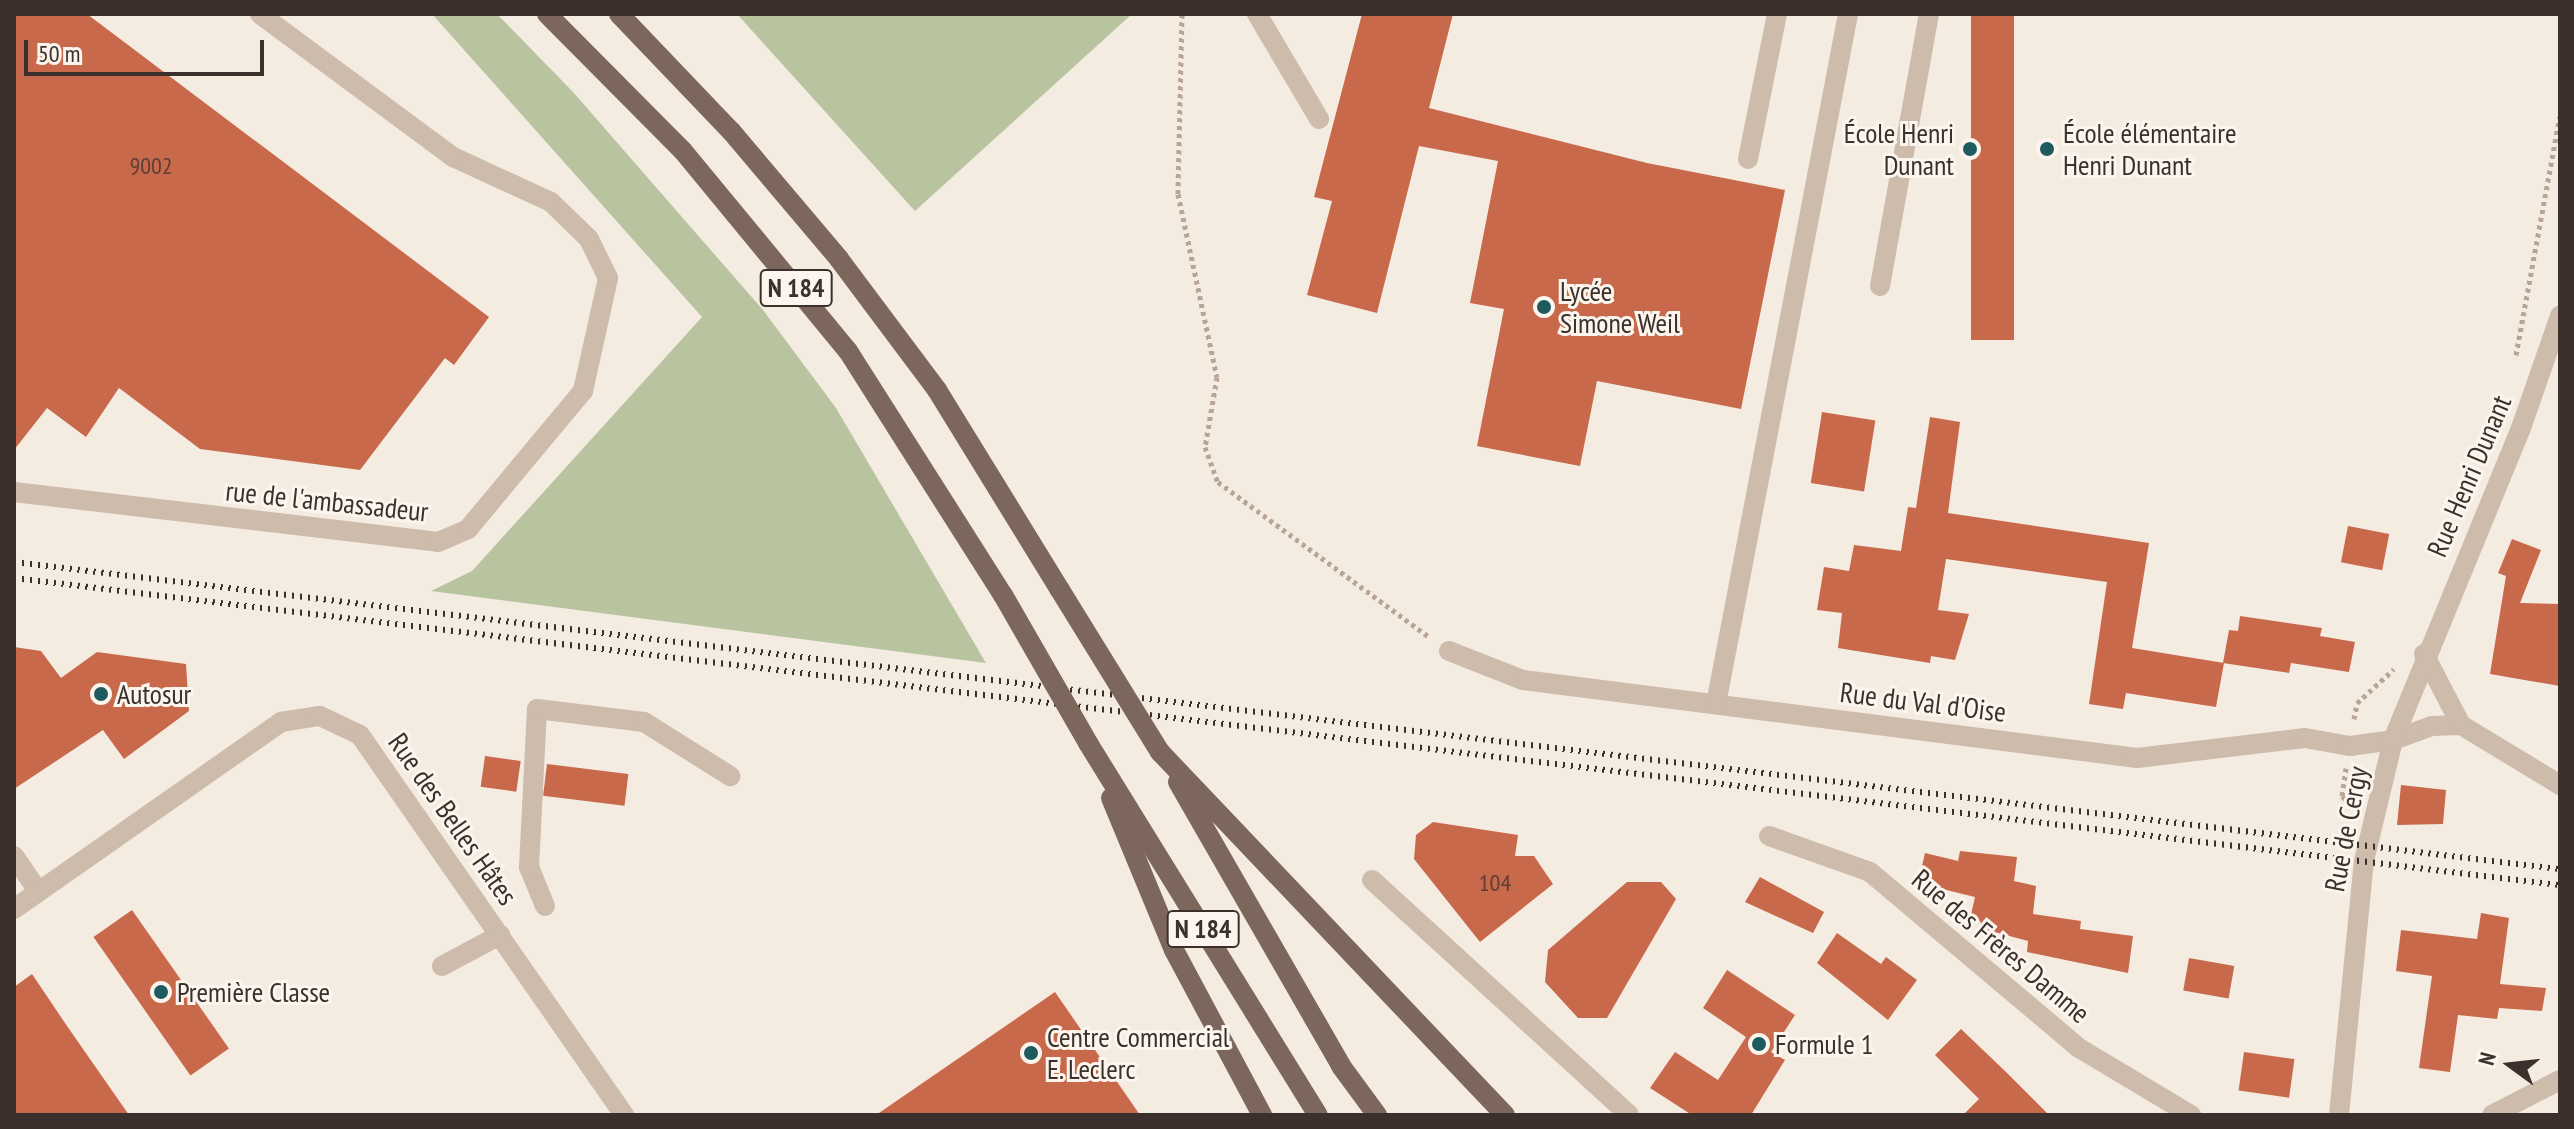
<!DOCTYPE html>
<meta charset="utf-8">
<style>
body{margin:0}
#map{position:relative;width:2574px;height:1129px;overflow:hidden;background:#f4ebe1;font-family:"PT Sans Narrow",sans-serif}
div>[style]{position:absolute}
.green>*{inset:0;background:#b8c4a0}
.building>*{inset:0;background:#c8694b;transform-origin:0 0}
.path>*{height:5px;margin-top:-2.5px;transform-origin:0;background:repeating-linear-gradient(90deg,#b9a596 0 4px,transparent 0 8px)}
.minor>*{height:20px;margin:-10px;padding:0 10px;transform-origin:10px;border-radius:10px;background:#cdbbac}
.major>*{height:20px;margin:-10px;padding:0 10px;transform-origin:10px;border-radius:10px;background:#7d675c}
.rail>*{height:6px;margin-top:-3px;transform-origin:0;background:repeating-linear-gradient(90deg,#3b302b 0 2px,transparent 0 8px)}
.major-bridge>*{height:20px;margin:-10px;padding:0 10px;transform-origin:10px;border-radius:10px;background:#7d675c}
.dots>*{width:22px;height:22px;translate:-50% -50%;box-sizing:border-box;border:4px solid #fbf5ee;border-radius:50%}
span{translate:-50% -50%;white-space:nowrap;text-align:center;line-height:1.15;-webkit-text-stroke:6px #fbf5ee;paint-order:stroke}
.number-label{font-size:24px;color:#5e3e33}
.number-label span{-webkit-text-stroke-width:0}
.shield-label span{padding:2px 6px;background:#fbf5ee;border:2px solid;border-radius:6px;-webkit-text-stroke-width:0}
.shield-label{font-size:26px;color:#3b302b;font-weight:700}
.poi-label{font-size:28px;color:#3b302b}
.right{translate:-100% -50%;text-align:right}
.left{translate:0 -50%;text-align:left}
.street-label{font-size:28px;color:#3b302b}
.frame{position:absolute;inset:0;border:16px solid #3b302b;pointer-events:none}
.north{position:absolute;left:2470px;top:1025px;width:80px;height:80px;-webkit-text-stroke:6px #fbf5ee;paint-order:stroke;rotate:285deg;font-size:22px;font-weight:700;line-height:32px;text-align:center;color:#3b302b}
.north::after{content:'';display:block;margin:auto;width:28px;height:36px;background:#3b302b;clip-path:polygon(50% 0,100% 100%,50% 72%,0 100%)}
.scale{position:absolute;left:24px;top:40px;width:240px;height:36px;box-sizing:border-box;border:4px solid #3b302b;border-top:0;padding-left:10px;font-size:24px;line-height:28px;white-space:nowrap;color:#3b302b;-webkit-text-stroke:6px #fbf5ee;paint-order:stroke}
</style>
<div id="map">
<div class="green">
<div style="clip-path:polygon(432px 14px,497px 14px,573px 92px,763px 310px,836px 408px,986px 663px,431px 591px,472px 571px,702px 317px)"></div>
<div style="clip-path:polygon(737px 14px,1132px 14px,915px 211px)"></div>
</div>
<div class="building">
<div style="clip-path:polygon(14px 14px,87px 14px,489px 317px,454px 365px,445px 358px,360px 470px,200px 449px,119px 388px,86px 437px,47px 408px,14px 450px)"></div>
<div style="clip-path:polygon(1362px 14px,1453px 14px,1429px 108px,1647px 163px,1785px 190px,1741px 409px,1597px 381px,1580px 466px,1477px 446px,1504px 309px,1470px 303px,1498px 161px,1419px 146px,1377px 313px,1307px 295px,1332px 201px,1314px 197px)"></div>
<div style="left:1971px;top:14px;width:43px;height:326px"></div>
<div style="left:1822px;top:412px;width:54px;height:72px;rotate:9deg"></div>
<div style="clip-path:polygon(1930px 417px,1960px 422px,1948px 513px,2149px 543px,2132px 648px,2224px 663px,2216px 707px,2126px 693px,2123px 709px,2089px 704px,2107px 582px,1946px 559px,1938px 610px,1969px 614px,1955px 660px,1931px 656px,1930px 663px,1838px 648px,1842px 613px,1817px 610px,1824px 567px,1849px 571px,1854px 545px,1901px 551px,1908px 507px,1916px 508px)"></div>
<div style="left:2348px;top:526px;width:42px;height:37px;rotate:11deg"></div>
<div style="clip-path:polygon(2512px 539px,2541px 550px,2520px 603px,2560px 604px,2560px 686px,2490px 674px,2506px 576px,2498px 573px)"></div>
<div style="clip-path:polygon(2240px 616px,2322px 628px,2320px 636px,2355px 642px,2349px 672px,2291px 663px,2289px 673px,2223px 663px,2229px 630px,2238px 631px)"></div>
<div style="clip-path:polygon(14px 647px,41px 651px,61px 678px,97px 652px,186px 664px,189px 711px,124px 759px,103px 730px,14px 789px)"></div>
<div style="left:485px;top:756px;width:36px;height:31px;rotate:8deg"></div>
<div style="left:547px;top:764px;width:82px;height:32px;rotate:7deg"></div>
<div style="clip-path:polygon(2401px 785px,2446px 790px,2443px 824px,2397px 825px)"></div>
<div style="clip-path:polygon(1433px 822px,1518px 835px,1515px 856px,1534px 856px,1553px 884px,1480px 942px,1414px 859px,1416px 835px)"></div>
<div style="clip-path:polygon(1960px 851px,2017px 857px,2014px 881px,2036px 886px,2033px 914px,2081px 921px,2080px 929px,2133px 936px,2128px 973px,2027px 952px,2028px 941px,1980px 928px,1981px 922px,1970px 919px,1975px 897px,1918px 883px,1925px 853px,1958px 861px)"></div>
<div style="clip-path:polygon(1760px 877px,1824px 912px,1813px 933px,1745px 902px)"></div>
<div style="clip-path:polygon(1627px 882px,1661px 882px,1676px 899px,1607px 1018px,1578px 1018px,1545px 982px,1548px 950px)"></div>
<div style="left:132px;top:910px;width:169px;height:47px;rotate:55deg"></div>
<div style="clip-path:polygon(2481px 913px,2509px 918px,2500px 984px,2546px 988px,2542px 1011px,2499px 1008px,2497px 1019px,2458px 1015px,2450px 1072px,2419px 1068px,2432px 976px,2396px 971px,2401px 930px,2477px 939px)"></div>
<div style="clip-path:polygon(1837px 933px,1881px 964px,1886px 957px,1917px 980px,1888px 1020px,1817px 963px)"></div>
<div style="left:2189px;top:958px;width:46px;height:33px;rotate:10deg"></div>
<div style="clip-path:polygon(1727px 970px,1795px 1015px,1771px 1052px,1785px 1060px,1751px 1115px,1692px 1115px,1650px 1088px,1675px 1052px,1718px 1080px,1746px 1037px,1703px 1008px)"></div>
<div style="clip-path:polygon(32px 974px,67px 1026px,129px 1115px,14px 1115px,14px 987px)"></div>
<div style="clip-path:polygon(1055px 992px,1140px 1115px,876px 1115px)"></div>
<div style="clip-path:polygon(1961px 1029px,2006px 1072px,2049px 1115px,1963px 1115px,1979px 1099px,1935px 1055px)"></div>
<div style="left:2244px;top:1052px;width:51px;height:39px;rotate:8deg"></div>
</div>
<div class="path">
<div style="left:1182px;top:14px;width:180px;rotate:91.3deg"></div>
<div style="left:1178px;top:194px;width:187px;rotate:78deg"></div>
<div style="left:1217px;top:377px;width:71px;rotate:99.7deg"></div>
<div style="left:1205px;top:447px;width:37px;rotate:70deg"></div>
<div style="left:1218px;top:482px;width:262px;rotate:36.3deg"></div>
<div style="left:2516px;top:355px;width:243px;rotate:-79.6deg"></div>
<div style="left:2354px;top:719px;width:16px;rotate:-79deg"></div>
<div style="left:2357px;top:703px;width:50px;rotate:-42.6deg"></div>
<div style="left:2346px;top:768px;width:28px;rotate:98deg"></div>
<div style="left:2342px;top:796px;width:13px;rotate:42deg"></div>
</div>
<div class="minor">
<div style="left:1257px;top:14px;width:122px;rotate:59.4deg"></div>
<div style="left:1748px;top:159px;width:148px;rotate:-78.7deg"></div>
<div style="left:1880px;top:286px;width:276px;rotate:-79.8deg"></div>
<div style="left:14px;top:492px;width:427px;rotate:6.7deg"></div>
<div style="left:438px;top:542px;width:33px;rotate:-23deg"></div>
<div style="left:468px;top:529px;width:180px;rotate:-50.2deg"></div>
<div style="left:583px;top:391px;width:116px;rotate:-77.5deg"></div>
<div style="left:608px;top:278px;width:43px;rotate:-116deg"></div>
<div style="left:589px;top:239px;width:53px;rotate:-135.8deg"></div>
<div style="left:551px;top:202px;width:108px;rotate:-155.3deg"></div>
<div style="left:453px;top:157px;width:240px;rotate:-143.5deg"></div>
<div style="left:1449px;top:651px;width:79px;rotate:21.4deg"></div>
<div style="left:1523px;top:680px;width:619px;rotate:7.24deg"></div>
<div style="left:2137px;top:758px;width:169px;rotate:-6.8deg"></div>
<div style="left:2305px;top:738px;width:46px;rotate:10.1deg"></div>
<div style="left:2350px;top:746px;width:43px;rotate:-7.9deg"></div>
<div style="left:2393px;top:740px;width:41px;rotate:-19.7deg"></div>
<div style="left:2432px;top:726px;width:29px;rotate:-2deg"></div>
<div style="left:2461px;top:725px;width:116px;rotate:31.2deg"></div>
<div style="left:2424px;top:654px;width:80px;rotate:62.5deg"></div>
<div style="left:1716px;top:704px;width:703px;rotate:-79.17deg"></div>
<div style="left:1769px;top:836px;width:107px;rotate:19.6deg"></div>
<div style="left:1870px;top:872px;width:273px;rotate:40.1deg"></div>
<div style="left:2079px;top:1048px;width:131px;rotate:30.9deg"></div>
<div style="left:14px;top:856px;width:42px;rotate:55.6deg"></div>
<div style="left:1372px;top:880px;width:348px;rotate:42.4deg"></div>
<div style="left:545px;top:906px;width:42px;rotate:-112.3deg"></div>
<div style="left:529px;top:867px;width:158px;rotate:-87.1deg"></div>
<div style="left:537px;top:709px;width:108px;rotate:6.9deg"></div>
<div style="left:644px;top:722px;width:102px;rotate:32.1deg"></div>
<div style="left:14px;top:909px;width:326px;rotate:-35deg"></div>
<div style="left:281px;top:722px;width:39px;rotate:-9deg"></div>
<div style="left:320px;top:716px;width:44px;rotate:25.4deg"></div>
<div style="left:360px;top:735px;width:463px;rotate:55.2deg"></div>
<div style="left:442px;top:966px;width:66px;rotate:-28.1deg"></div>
<div style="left:2339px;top:1115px;width:255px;rotate:-84.4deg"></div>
<div style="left:2364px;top:861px;width:124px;rotate:-76.5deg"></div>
<div style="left:2393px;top:740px;width:337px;rotate:-67.7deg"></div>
<div style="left:2521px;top:428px;width:119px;rotate:-70.8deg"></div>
<div style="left:2492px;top:1115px;width:76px;rotate:-27.2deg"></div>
</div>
<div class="major">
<div style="left:547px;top:14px;width:193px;rotate:45.2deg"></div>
<div style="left:683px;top:151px;width:259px;rotate:50.5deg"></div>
<div style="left:848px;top:351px;width:289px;rotate:57.6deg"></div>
<div style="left:619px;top:14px;width:162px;rotate:46.3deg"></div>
<div style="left:731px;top:131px;width:167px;rotate:49.8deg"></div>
<div style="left:839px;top:259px;width:164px;rotate:53.2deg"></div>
<div style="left:937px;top:390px;width:235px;rotate:58.4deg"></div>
<div style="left:1088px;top:743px;width:437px;rotate:58.3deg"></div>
<div style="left:1160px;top:752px;width:501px;rotate:46.46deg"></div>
<div style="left:1178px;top:782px;width:327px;rotate:60.1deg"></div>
<div style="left:1341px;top:1066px;width:61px;rotate:53.7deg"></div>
<div style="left:1111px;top:798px;width:165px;rotate:67.5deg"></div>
<div style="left:1174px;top:950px;width:187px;rotate:61.9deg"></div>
</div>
<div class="rail">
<div style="left:14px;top:562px;width:2564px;rotate:6.88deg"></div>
<div style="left:14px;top:578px;width:2564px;rotate:6.88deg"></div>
</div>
<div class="major-bridge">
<div style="left:1060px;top:590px;width:190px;rotate:58.3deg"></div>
<div style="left:1003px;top:595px;width:171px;rotate:60.1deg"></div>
</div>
<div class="dots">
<div style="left:1970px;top:149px;background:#1f5a5e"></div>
<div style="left:2047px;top:149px;background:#1f5a5e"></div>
<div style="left:1544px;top:307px;background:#1f5a5e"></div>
<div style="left:101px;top:694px;background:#1f5a5e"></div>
<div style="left:161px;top:992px;background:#1f5a5e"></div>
<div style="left:1759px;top:1044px;background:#1f5a5e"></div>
<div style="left:1031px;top:1053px;background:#1f5a5e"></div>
</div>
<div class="number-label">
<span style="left:151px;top:166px">9002</span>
<span style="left:1495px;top:883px">104</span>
</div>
<div class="shield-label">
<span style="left:796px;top:288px">N 184</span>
<span style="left:1203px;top:929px">N 184</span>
</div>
<div class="poi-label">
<span class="right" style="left:1954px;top:149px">École Henri<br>Dunant</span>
<span class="left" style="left:2063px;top:149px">École élémentaire<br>Henri Dunant</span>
<span class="left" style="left:1560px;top:307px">Lycée<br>Simone Weil</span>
<span class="left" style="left:117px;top:694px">Autosur</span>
<span class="left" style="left:177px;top:992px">Première Classe</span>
<span class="left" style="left:1047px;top:1053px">Centre Commercial<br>E. Leclerc</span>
<span class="left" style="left:1775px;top:1044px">Formule 1</span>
</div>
<div class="street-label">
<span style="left:2469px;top:476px;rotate:-67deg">Rue Henri Dunant</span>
<span style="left:327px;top:501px;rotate:6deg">rue de l'ambassadeur</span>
<span style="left:1923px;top:702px;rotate:7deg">Rue du Val d'Oise</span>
<span style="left:453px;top:819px;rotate:55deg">Rue des Belles Hâtes</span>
<span style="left:2346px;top:829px;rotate:-79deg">Rue de Cergy</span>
<span style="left:2001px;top:946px;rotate:40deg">Rue des Frères Damme</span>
</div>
<div class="frame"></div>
<div class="north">N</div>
<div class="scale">50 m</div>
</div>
